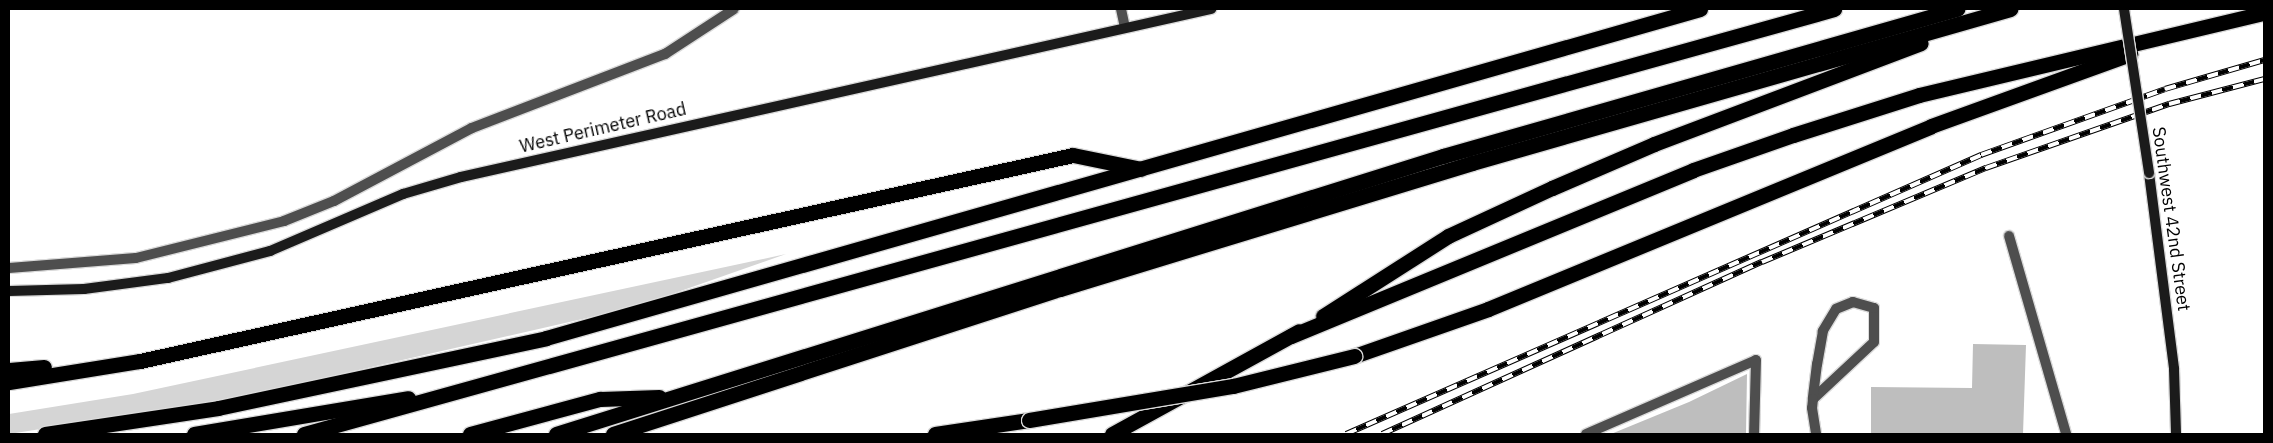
<!DOCTYPE html>
<style>
body{margin:0}
#map{position:relative;width:2273px;height:443px;overflow:hidden;background:#fff;font-family:"IBM Plex Sans",sans-serif}
div>[style]{position:absolute}
.green>*{inset:0;background:#d5d5d5}
.building>*{inset:0;background:#bebebe}
.roads{filter:drop-shadow(1px 0 #dbdbdb) drop-shadow(-1px 0 #dbdbdb) drop-shadow(0 1px #dbdbdb) drop-shadow(0 -1px #dbdbdb)}
.lane>*{height:10px;margin:-5px;padding:0 5px;transform-origin:5px;border-radius:5px;background:#4e4e4e}
.street>*{height:10px;margin:-5px;padding:0 5px;transform-origin:5px;border-radius:5px;background:#4e4e4e}
.secondary>*{height:10px;margin:-5px;padding:0 5px;transform-origin:5px;border-radius:5px;background:#1b1b1b}
.highway>*{height:15px;margin:-7.5px;padding:0 7.5px;transform-origin:7.5px;border-radius:7.5px;background:#000}
.rail>*{height:5.5px;margin-top:-2.75px;transform-origin:0;background:repeating-linear-gradient(90deg,#fff 0 11px,#000 0 22px);box-sizing:border-box;border-block:1px solid #000}
.bridges{filter:drop-shadow(1px 0 #dbdbdb) drop-shadow(-1px 0 #dbdbdb) drop-shadow(0 1px #dbdbdb) drop-shadow(0 -1px #dbdbdb)}
.secondary-bridge>*{height:10px;margin:-5px;padding:0 5px;transform-origin:5px;border-radius:5px;background:#1b1b1b}
.highway-bridge>*{height:15px;margin:-7.5px;padding:0 7.5px;transform-origin:7.5px;border-radius:7.5px;background:#000}
span{translate:-50% -50%;white-space:nowrap;text-align:center;line-height:1.15;-webkit-text-stroke:4px #fff;paint-order:stroke}
.street-label{font-size:18px;color:#000}
.frame{position:absolute;inset:0;border:10px solid #000;pointer-events:none}
</style>
<div id="map">
<div class="green">
<div style="clip-path:polygon(786px 254px,635px 307px,231px 399px,9px 434px,9px 414px,133px 394px)"></div>
</div>
<div class="building">
<div style="clip-path:polygon(1973px 344px,2026px 345px,2023px 434px,1871px 434px,1871px 387px,1972px 388px)"></div>
<div style="clip-path:polygon(1747px 374px,1746px 434px,1611px 434px,1689px 402px)"></div>
</div>
<div class="roads">
<div class="lane">
<div style="left:2009px;top:236px;width:206px;rotate:73.9deg"></div>
<div style="left:9px;top:268px;width:127px;rotate:-4.5deg"></div>
<div style="left:136px;top:258px;width:153px;rotate:-14deg"></div>
<div style="left:284px;top:221px;width:54px;rotate:-21.8deg"></div>
<div style="left:334px;top:201px;width:156px;rotate:-27.9deg"></div>
<div style="left:472px;top:128px;width:207px;rotate:-21deg"></div>
<div style="left:665px;top:54px;width:82px;rotate:-33.1deg"></div>
<div style="left:1813px;top:399px;width:83px;rotate:-43.1deg"></div>
<div style="left:1874px;top:342px;width:34px;rotate:-90deg"></div>
<div style="left:1874px;top:308px;width:22px;rotate:-164deg"></div>
<div style="left:1853px;top:302px;width:18px;rotate:158deg"></div>
<div style="left:1836px;top:309px;width:26px;rotate:121deg"></div>
<div style="left:1823px;top:331px;width:34px;rotate:100deg"></div>
<div style="left:1817px;top:364px;width:35px;rotate:97deg"></div>
<div style="left:1813px;top:399px;width:9px;rotate:96deg"></div>
<div style="left:1812px;top:408px;width:26px;rotate:81deg"></div>
<div style="left:1586px;top:434px;width:185px;rotate:-23.5deg"></div>
<div style="left:1756px;top:360px;width:74px;rotate:91.5deg"></div>
</div>
<div class="street">
<div style="left:1121px;top:9px;width:19px;rotate:78deg"></div>
</div>
<div class="secondary">
<div style="left:2149px;top:173px;width:198px;rotate:82.7deg"></div>
<div style="left:2174px;top:369px;width:65px;rotate:88.2deg"></div>
<div style="left:9px;top:291px;width:75px;rotate:-1.5deg"></div>
<div style="left:84px;top:289px;width:85px;rotate:-7.5deg"></div>
<div style="left:168px;top:278px;width:106px;rotate:-14.8deg"></div>
<div style="left:270px;top:251px;width:145px;rotate:-23.2deg"></div>
<div style="left:403px;top:194px;width:60px;rotate:-16.3deg"></div>
<div style="left:461px;top:177px;width:769px;rotate:-12.63deg"></div>
</div>
<div class="highway">
<div style="left:1323px;top:316px;width:148px;rotate:-32.6deg"></div>
<div style="left:1448px;top:236px;width:115px;rotate:-24.8deg"></div>
<div style="left:1552px;top:188px;width:111px;rotate:-23.3deg"></div>
<div style="left:1654px;top:144px;width:285px;rotate:-20.7deg"></div>
<div style="left:1291px;top:336px;width:435px;rotate:-22.4deg"></div>
<div style="left:1693px;top:170px;width:106px;rotate:-19.3deg"></div>
<div style="left:1793px;top:135px;width:132px;rotate:-17.6deg"></div>
<div style="left:1919px;top:95px;width:355px;rotate:-13.4deg"></div>
<div style="left:1354px;top:356px;width:142px;rotate:-19.3deg"></div>
<div style="left:1488px;top:309px;width:479px;rotate:-22.4deg"></div>
<div style="left:1931px;top:126px;width:212px;rotate:-19.9deg"></div>
<div style="left:9px;top:370px;width:35px;rotate:-5deg"></div>
<div style="left:9px;top:382px;width:133px;rotate:-9.1deg"></div>
<div style="left:140px;top:361px;width:955px;rotate:-12.45deg"></div>
<div style="left:1073px;top:155px;width:69px;rotate:11.6deg"></div>
<div style="left:45px;top:434px;width:175px;rotate:-8.5deg"></div>
<div style="left:218px;top:408px;width:335px;rotate:-12deg"></div>
<div style="left:546px;top:338px;width:1200px;rotate:-15.91deg"></div>
<div style="left:194px;top:434px;width:217px;rotate:-9.5deg"></div>
<div style="left:304px;top:434px;width:1588px;rotate:-15.52deg"></div>
<div style="left:470px;top:434px;width:135px;rotate:-15.1deg"></div>
<div style="left:600px;top:399px;width:59px;rotate:-1.9deg"></div>
<div style="left:556px;top:434px;width:930px;rotate:-17.4deg"></div>
<div style="left:1443px;top:156px;width:535px;rotate:-15.96deg"></div>
<div style="left:613px;top:434px;width:470px;rotate:-18deg"></div>
<div style="left:1060px;top:289px;width:431px;rotate:-17deg"></div>
<div style="left:1472px;top:163px;width:560px;rotate:-15.97deg"></div>
<div style="left:935px;top:434px;width:95px;rotate:-8.5deg"></div>
<div style="left:1112px;top:434px;width:213px;rotate:-28.8deg"></div>
</div>
</div>
<div class="rail">
<div style="left:1346px;top:434px;width:694px;rotate:-23.72deg"></div>
<div style="left:1981px;top:155px;width:195px;rotate:-19.7deg"></div>
<div style="left:2165px;top:89px;width:103px;rotate:-16.3deg"></div>
<div style="left:1382px;top:434px;width:417px;rotate:-24.4deg"></div>
<div style="left:1762px;top:262px;width:243px;rotate:-22.8deg"></div>
<div style="left:1986px;top:168px;width:194px;rotate:-19.3deg"></div>
<div style="left:2169px;top:104px;width:98px;rotate:-14.7deg"></div>
</div>
<div class="bridges">
<div class="secondary-bridge">
<div style="left:2124px;top:9px;width:166px;rotate:81.3deg"></div>
</div>
<div class="highway-bridge">
<div style="left:1029px;top:420px;width:207px;rotate:-9.5deg"></div>
<div style="left:1233px;top:386px;width:125px;rotate:-13.9deg"></div>
</div>
</div>
<div class="street-label">
<span style="left:603px;top:128px;rotate:-13deg">West Perimeter Road</span>
<span style="left:2171px;top:219px;rotate:82deg">Southwest 42nd Street</span>
</div>
<div class="frame"></div>
</div>
